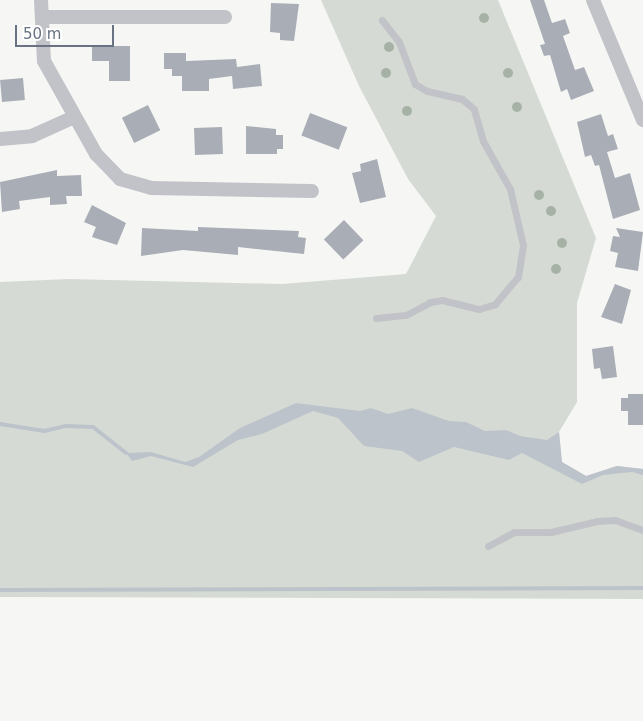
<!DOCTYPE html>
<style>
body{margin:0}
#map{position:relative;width:643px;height:721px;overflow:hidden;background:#f6f7f4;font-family:"DejaVu Sans",sans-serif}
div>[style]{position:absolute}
.green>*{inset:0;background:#d5dbd4}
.water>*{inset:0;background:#bdc3ca}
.stream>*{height:4px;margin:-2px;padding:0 2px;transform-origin:2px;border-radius:2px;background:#bdc3ca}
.building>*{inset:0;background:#a9aeb6;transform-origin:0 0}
.service>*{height:7px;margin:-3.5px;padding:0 3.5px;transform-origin:3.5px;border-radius:3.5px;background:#c1c3c8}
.minor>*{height:14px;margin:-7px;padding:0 7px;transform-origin:7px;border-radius:7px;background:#c1c3c8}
.trees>*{width:10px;height:10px;margin:-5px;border-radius:50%;background:#a7b2a6}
span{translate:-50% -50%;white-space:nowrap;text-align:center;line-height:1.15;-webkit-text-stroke:5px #fff;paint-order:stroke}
.scale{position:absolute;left:15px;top:25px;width:99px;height:22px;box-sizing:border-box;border:2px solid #687283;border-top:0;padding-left:6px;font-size:15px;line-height:18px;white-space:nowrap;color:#687283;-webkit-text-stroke:4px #fff;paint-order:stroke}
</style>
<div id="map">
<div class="green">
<div style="clip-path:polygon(321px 0,498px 0,596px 238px,577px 303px,577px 402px,559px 432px,562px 462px,586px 476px,617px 466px,643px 469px,643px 599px,0 597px,0 282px,68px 279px,282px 284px,406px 274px,436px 216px,408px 179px,359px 86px)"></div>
</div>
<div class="water">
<div style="clip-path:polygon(296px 403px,360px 411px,371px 408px,388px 414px,412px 408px,449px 421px,466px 422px,485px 431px,506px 430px,520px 436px,547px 440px,559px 432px,562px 462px,586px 476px,617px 466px,643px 469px,643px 475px,632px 472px,603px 475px,582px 484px,522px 453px,509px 460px,454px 447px,419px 462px,402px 451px,364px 446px,338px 418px,313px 411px,262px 434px,238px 440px,193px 467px,151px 456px,132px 461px,126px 453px,151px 452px,185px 462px,199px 457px,240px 428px)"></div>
</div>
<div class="stream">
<div style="left:0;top:424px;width:45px;rotate:9deg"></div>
<div style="left:44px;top:431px;width:23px;rotate:-13deg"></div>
<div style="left:66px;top:426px;width:27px;rotate:2deg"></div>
<div style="left:93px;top:427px;width:42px;rotate:38.2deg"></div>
<div style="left:0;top:590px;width:643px;rotate:-0.18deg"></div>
</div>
<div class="building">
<div style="clip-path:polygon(530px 0,544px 0,552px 23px,565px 19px,570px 33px,563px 36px,575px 70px,584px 67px,594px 91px,571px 100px,567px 89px,561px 92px,550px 55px,544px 56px,540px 45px,545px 44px)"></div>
<div style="clip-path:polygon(271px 3px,299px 4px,294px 41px,280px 40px,280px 33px,270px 32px)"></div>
<div style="clip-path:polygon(92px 46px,130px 46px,130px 81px,109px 81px,109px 61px,92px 61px)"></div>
<div style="clip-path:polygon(164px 53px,186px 53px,186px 61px,236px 59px,237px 67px,260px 64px,262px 86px,233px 89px,232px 76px,209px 79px,209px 91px,182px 91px,182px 76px,172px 76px,172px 69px,164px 69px)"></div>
<div style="left:23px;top:78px;width:22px;height:23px;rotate:85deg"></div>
<div style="left:148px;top:105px;width:28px;height:29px;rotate:64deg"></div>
<div style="left:310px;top:113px;width:40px;height:24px;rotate:21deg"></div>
<div style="clip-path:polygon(601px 114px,608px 136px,613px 134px,618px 149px,607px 152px,615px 178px,630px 173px,640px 210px,613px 219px,599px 165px,595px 166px,591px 155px,585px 157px,577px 122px)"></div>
<div style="clip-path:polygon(246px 126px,276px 129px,276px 135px,283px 135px,283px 149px,277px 149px,277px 154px,246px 154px)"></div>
<div style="left:222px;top:127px;width:27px;height:28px;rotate:88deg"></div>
<div style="clip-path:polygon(377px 159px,386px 197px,360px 203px,352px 173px,361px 171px,360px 164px)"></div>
<div style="clip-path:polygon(57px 170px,57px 176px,81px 175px,82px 196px,66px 196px,67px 204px,50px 205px,50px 197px,19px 201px,20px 209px,2px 212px,0 182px)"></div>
<div style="clip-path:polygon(92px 205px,126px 223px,117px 245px,92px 237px,96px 227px,84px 222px)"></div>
<div style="left:344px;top:220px;width:28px;height:28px;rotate:46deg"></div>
<div style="clip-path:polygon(198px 227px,299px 231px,298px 237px,306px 238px,304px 254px,238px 247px,238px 255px,183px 250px,141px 256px,142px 228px,198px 231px)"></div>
<div style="clip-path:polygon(616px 228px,643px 232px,638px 271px,615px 267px,618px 253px,610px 251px,613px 236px,620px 237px)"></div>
<div style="clip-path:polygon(615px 284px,631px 290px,622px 324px,601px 317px)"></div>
<div style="clip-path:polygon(613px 346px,617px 377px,602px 379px,600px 368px,594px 369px,592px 349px)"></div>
<div style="clip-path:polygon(628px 394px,643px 394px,643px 425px,628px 425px,628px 411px,621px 411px,621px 398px,628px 398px)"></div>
</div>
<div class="service">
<div style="left:376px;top:318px;width:30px;rotate:-6deg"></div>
<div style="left:406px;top:315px;width:27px;rotate:-28deg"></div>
<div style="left:430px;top:302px;width:12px;rotate:-9deg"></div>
<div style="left:442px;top:300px;width:38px;rotate:14deg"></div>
<div style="left:479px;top:309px;width:17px;rotate:-17deg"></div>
<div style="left:495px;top:304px;width:35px;rotate:-50deg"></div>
<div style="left:518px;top:277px;width:32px;rotate:-81deg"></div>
<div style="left:523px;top:245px;width:57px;rotate:-103.1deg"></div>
<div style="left:510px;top:189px;width:55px;rotate:-119.4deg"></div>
<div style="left:483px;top:141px;width:33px;rotate:-106deg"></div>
<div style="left:474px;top:109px;width:16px;rotate:-140deg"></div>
<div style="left:462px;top:99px;width:36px;rotate:-167deg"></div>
<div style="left:427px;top:91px;width:14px;rotate:-150deg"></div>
<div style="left:415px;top:84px;width:45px;rotate:-110.9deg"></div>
<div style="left:399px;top:42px;width:28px;rotate:-128deg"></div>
<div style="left:488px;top:546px;width:30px;rotate:-28deg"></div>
<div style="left:514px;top:532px;width:37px"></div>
<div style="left:551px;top:532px;width:47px;rotate:-13.4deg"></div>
<div style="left:597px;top:521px;width:18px;rotate:-3deg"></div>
<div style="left:615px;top:520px;width:30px;rotate:20deg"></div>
</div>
<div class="minor">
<div style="left:41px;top:0;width:61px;rotate:87.2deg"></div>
<div style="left:44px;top:61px;width:107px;rotate:60.8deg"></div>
<div style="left:96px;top:154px;width:35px;rotate:46deg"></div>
<div style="left:120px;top:179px;width:32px;rotate:16deg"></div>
<div style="left:151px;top:188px;width:161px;rotate:1.1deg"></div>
<div style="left:593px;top:0;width:130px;rotate:67.4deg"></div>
<div style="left:42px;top:17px;width:183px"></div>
<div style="left:0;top:139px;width:32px;rotate:-5deg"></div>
<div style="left:32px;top:136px;width:46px;rotate:-24.3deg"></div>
</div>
<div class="trees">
<div style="left:484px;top:18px"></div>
<div style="left:389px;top:47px"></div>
<div style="left:386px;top:73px"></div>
<div style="left:508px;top:73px"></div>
<div style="left:517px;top:107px"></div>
<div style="left:407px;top:111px"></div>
<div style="left:539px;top:195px"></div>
<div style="left:551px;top:211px"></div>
<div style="left:562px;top:243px"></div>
<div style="left:556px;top:269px"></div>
</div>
<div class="scale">50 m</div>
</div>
